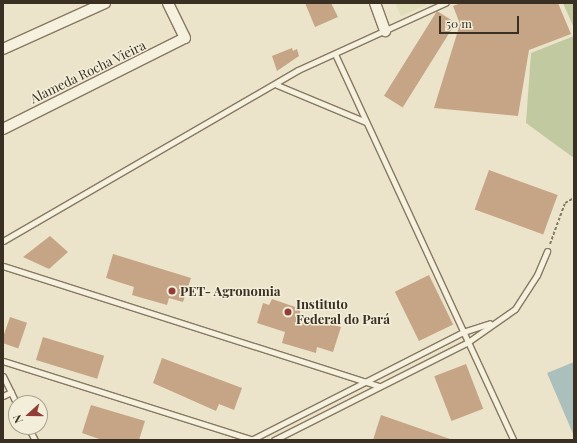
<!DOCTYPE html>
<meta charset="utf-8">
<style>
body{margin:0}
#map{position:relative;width:577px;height:443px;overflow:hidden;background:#ebe4cb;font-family:"Playfair Display",serif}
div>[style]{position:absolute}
.farmland>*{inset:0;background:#e0ddb9}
.green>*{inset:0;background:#c0c9a0}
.water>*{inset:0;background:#abc0bc}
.building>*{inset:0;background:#c5a585;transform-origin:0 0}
.path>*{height:2px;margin-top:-1px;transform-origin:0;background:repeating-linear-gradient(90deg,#877861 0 3px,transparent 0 5px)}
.roads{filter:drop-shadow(1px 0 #877861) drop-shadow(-1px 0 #877861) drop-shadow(0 1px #877861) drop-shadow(0 -1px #877861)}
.lane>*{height:5px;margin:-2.5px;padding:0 2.5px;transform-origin:2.5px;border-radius:2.5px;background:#f6f1de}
.street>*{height:10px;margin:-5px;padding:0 5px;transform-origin:5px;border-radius:5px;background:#f6f1de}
.dots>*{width:11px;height:11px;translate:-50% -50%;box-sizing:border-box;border:2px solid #f3eeda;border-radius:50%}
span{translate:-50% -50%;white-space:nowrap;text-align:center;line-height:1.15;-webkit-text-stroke:3px #f3eeda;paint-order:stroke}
.street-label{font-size:13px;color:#392f23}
.poi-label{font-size:13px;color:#392f23;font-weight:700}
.left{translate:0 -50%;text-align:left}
.frame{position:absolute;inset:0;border:4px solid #392f23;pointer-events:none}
.north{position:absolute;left:8px;top:395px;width:40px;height:40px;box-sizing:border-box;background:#f3eeda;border:1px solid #a9a291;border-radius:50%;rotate:249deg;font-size:11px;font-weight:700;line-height:16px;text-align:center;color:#392f23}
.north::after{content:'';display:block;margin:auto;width:14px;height:18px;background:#903e36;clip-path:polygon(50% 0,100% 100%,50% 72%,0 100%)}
.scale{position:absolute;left:439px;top:16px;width:80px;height:18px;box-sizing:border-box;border:2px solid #392f23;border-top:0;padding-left:5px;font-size:12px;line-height:14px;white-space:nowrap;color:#392f23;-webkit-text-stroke:3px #f3eeda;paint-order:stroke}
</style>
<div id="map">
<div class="farmland">
<div style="clip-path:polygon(395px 3px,430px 3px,401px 16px)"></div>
</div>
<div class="green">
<div style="clip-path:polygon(563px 3px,574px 3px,574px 28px)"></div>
<div style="clip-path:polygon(574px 36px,574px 158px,526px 123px,531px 53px)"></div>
</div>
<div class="water">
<div style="clip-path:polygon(574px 362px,574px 436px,547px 373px)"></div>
</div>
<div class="building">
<div style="clip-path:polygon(305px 3px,331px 3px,338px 17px,315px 27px)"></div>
<div style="clip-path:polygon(461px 3px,558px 3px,571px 34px,529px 50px,518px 116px,434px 108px,460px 24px,453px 6px)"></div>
<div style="left:437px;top:11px;width:22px;height:100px;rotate:32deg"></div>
<div style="clip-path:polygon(292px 48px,293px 51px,297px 49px,299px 56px,277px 71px,272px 56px)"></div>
<div style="left:489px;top:170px;width:73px;height:42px;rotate:20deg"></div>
<div style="clip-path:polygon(50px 236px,68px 252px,49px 269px,23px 257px)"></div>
<div style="clip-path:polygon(113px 254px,191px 278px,183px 302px,169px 298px,167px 305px,132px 295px,134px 287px,106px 278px)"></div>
<div style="left:429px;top:275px;width:55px;height:38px;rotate:64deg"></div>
<div style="clip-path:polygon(272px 299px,301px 309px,299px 315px,341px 327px,333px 352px,317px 347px,316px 353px,282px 343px,285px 332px,257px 323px,263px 303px,269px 305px)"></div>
<div style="left:10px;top:317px;width:18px;height:27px;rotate:19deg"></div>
<div style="left:43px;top:337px;width:64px;height:24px;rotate:17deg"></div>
<div style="clip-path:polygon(162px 358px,242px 388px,234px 410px,219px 404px,216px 411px,153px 383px)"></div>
<div style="left:466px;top:364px;width:48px;height:34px;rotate:69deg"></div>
<div style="clip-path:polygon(91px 405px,145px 421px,139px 440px,102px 440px,82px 433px)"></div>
<div style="clip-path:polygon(381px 415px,453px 440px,373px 440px)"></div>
</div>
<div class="path">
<div style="left:550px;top:244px;width:44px;rotate:-69.9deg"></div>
<div style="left:565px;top:203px;width:10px;rotate:-29deg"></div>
</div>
<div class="roads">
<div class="lane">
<div style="left:335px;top:54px;width:425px;rotate:65.2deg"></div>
<div style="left:277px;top:85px;width:96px;rotate:22.6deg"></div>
<div style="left:3px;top:241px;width:341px;rotate:-30.1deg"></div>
<div style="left:298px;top:70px;width:162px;rotate:-24.5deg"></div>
<div style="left:3px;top:266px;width:394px;rotate:17.7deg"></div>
<div style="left:3px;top:361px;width:263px;rotate:17.5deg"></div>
<div style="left:3px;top:376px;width:30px;rotate:64deg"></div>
<div style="left:3px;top:396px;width:9px;rotate:-27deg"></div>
<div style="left:28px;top:427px;width:15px;rotate:62deg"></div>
<div style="left:251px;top:440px;width:238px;rotate:-27deg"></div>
<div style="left:463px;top:332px;width:28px;rotate:-18deg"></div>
<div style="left:274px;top:440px;width:217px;rotate:-26.8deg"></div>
<div style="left:468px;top:342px;width:57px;rotate:-35.1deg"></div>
<div style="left:515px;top:309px;width:40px;rotate:-57.1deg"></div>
<div style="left:537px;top:275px;width:26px;rotate:-67deg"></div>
</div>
<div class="street">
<div style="left:375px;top:3px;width:30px;rotate:70deg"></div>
<div style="left:3px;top:49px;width:112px;rotate:-24.3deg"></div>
<div style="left:3px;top:129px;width:203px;rotate:-26.6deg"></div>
<div style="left:185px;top:38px;width:39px;rotate:-116deg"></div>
</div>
</div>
<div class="dots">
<div style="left:172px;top:291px;background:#903e36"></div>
<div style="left:288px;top:312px;background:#903e36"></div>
</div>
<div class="street-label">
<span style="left:88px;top:72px;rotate:-26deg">Alameda Rocha Vieira</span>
</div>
<div class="poi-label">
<span class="left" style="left:180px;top:291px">PET- Agronomia</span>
<span class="left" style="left:296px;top:312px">Instituto<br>Federal do Pará</span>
</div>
<div class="frame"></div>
<div class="north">N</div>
<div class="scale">50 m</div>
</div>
